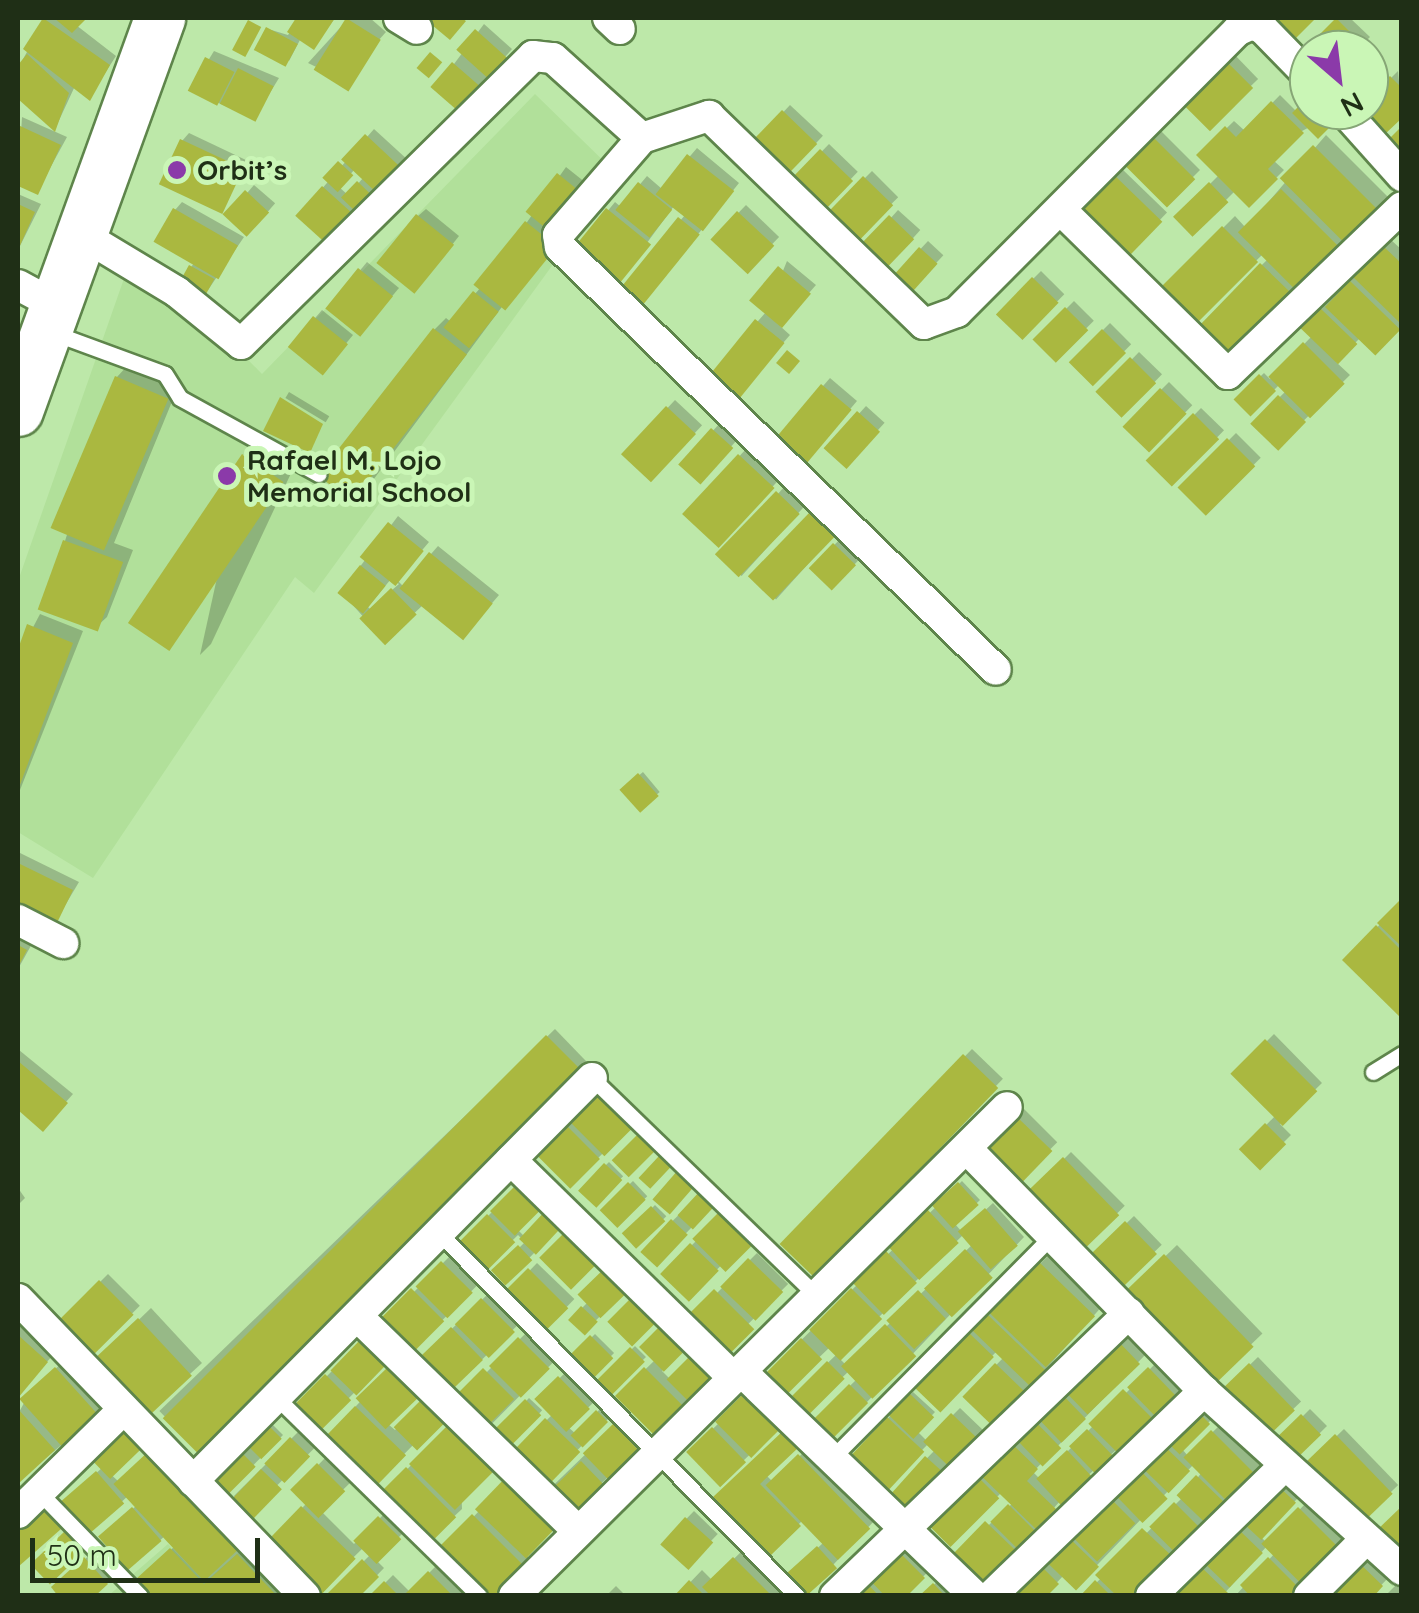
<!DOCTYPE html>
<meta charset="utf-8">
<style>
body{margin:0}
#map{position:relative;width:1419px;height:1613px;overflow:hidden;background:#bde8a9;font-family:Quicksand,sans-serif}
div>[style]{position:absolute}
.built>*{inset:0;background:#b1e09a}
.shadow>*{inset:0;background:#0003;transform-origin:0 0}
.building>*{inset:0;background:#aab840;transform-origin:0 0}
.roads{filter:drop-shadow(2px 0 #5e854b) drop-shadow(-2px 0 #5e854b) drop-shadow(0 2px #5e854b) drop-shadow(0 -2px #5e854b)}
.service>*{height:15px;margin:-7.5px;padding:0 7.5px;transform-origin:7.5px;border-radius:7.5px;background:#fff}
.minor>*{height:30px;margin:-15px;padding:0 15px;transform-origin:15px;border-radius:15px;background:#fff}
.trunk>*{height:50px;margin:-25px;padding:0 25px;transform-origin:25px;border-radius:25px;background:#fff}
.dots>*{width:28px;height:28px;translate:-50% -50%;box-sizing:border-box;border:5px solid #caf6b6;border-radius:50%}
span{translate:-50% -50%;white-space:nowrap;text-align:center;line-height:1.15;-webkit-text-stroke:10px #caf6b6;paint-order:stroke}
.poi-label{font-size:28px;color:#1f2f16;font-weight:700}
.left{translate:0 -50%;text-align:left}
.frame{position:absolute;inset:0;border:20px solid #1f2f16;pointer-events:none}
.north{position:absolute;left:1289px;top:30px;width:100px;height:100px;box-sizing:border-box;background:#caf6b6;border:2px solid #86a676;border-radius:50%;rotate:152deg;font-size:28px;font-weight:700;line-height:40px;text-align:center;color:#1f2f16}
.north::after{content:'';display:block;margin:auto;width:35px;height:45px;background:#8b3aa9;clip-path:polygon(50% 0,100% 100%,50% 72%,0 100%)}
.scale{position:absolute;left:30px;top:1538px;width:230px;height:45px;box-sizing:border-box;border:5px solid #1f2f16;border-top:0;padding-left:12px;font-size:30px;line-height:35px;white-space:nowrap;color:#1f2f16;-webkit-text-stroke:8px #caf6b6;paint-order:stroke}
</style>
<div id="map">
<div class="built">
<div style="clip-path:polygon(535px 94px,618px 175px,314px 593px,295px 577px,93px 878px,18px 832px,18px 581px,127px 270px,204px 315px,262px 374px)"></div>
<div style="clip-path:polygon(168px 1544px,205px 1582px,243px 1549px,284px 1596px,108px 1596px)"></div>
</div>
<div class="shadow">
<div style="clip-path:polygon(46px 18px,84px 18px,76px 25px,116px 56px,89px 98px,75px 86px,55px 129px,18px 96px,18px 68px)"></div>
<div style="clip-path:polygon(299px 18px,335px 18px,314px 47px,301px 38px,289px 61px,268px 29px,288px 35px)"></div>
<div style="clip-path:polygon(349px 18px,370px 18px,386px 32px,343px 80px,308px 63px)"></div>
<div style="clip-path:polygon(431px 18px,467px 18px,450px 37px)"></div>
<div style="clip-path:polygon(1340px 18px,1350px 18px,1370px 37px,1357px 50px,1301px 56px)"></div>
<div style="clip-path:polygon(484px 24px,512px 49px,460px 109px,454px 64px)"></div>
<div style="clip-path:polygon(214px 51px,279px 78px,254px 119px,190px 90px)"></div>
<div style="left:1231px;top:51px;width:39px;height:69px;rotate:46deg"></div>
<div style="clip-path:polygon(1398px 71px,1402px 114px,1369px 110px,1369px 100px)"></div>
<div style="clip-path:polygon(1280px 95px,1297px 112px,1309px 100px,1309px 110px,1343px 110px,1302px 131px,1273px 160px,1284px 170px,1249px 205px,1235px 191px,1193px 233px,1177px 217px,1219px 175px,1199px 155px,1234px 121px,1245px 131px)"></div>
<div style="left:790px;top:105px;width:45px;height:53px;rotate:43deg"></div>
<div style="clip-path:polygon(22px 117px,67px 137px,37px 192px,18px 183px)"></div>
<div style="clip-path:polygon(evenodd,374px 129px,409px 161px,329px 244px,299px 215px,374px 129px,355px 169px,363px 178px,348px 195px,339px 187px,355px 169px)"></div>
<div style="left:1159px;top:129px;width:58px;height:48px;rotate:45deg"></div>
<div style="clip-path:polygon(189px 133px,248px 161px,221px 210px,182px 141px)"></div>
<div style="clip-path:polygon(1326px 135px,1389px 198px,1231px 364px,1196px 329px,1268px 259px,1263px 254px,1196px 319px,1164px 287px,1235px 216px,1246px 228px)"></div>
<div style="left:829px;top:144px;width:40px;height:54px;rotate:44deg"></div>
<div style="clip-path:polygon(697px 148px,739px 183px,643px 303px,618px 295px,685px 215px,674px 206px,622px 277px,574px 252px,615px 202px,621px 207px,647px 176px,662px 189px)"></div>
<div style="clip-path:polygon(566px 167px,591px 187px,356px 503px,326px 479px,435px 329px,446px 318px,451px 322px,481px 287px)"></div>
<div style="left:1121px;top:168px;width:64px;height:66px;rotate:44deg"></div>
<div style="left:872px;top:171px;width:37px;height:63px;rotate:45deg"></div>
<div style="left:254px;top:185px;width:28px;height:40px;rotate:41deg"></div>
<div style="clip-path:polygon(18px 194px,41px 204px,18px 250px)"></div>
<div style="clip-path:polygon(182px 202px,244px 237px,208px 290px,191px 267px,195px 262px,175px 210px)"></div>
<div style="left:746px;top:205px;width:46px;height:47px;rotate:44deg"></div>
<div style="clip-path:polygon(426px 209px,459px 236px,422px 283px,418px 216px)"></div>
<div style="left:898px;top:210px;width:30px;height:53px;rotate:42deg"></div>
<div style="clip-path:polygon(1390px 239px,1402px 250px,1402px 325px,1374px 352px,1360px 338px,1336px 362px,1350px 375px,1277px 447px,1253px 423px,1286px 391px,1280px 384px,1251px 413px,1237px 399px,1264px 373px,1270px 379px,1312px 336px,1304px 327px)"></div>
<div style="left:928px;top:241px;width:21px;height:55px;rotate:43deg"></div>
<div style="clip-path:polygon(787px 261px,816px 285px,780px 326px,790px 335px,741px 391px,709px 377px,766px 312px)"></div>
<div style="clip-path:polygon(367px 262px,399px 288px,367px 326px,329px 308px)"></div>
<div style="left:1041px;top:271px;width:33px;height:61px;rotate:45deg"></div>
<div style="left:1074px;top:301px;width:28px;height:54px;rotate:45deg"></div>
<div style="clip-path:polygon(322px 310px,353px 335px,329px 364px,291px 346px)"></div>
<div style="left:1110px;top:323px;width:30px;height:54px;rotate:45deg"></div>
<div style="left:1139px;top:352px;width:32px;height:57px;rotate:44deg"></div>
<div style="clip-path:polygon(128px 365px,178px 387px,114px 543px,133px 550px,107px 617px,95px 628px,65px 541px,117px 377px)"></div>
<div style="clip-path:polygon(830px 378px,857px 401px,808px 459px,823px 386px)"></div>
<div style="left:1169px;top:382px;width:33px;height:62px;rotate:45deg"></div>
<div style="left:289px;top:392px;width:47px;height:7px;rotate:31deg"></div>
<div style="left:675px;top:400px;width:37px;height:74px;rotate:43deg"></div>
<div style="left:866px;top:406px;width:25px;height:57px;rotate:42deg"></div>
<div style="left:1201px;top:408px;width:32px;height:74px;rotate:44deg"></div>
<div style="left:720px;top:423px;width:24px;height:56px;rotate:42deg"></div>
<div style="left:1236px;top:433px;width:35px;height:77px;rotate:45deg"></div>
<div style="clip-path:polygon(255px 444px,293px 469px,211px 644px,200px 655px,244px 455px)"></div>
<div style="left:747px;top:448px;width:45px;height:90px;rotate:43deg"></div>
<div style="left:785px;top:486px;width:28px;height:96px;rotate:42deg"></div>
<div style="left:818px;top:508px;width:30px;height:96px;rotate:42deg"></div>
<div style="clip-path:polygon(evenodd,398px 516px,429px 542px,397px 580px,403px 586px,438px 546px,499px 595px,470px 629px,424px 604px,385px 641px,341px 592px,398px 516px,391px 579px,399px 584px,370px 609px,368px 607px,391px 579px)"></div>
<div style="left:842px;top:537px;width:28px;height:44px;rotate:44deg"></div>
<div style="clip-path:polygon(40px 614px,83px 631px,18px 795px,18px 656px)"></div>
<div style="left:643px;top:772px;width:26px;height:27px;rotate:50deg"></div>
<div style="clip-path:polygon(18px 852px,79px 882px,54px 924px,18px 906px)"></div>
<div style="clip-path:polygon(1402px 902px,1402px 1016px,1345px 960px)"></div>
<div style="clip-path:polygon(18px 934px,33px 942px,18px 969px)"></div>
<div style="left:555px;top:1029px;width:47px;height:550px;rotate:46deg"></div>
<div style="clip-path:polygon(1274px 1034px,1322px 1083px,1280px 1124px,1291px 1135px,1260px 1166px,1243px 1149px,1276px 1115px,1234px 1074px)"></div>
<div style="left:972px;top:1049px;width:43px;height:272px;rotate:44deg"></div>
<div style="clip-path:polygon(19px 1050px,73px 1094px,43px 1128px,18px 1107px)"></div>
<div style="left:1024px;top:1109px;width:47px;height:58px;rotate:45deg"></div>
<div style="left:573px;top:1121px;width:44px;height:47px;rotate:45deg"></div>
<div style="left:1071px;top:1152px;width:76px;height:57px;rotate:45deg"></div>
<div style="left:609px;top:1162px;width:20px;height:40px;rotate:45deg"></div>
<div style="clip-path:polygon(528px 1176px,518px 1230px,524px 1236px,565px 1221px,506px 1282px,496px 1271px,525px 1242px,518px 1235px,484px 1268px,460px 1244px)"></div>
<div style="left:633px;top:1181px;width:21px;height:41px;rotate:47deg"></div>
<div style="clip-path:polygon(evenodd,962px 1181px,980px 1200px,955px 1224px,962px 1232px,993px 1203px,1024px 1237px,867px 1402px,817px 1418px,857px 1379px,849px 1371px,806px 1412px,792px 1397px,837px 1354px,830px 1347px,784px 1391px,767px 1374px,962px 1181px,963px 1235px,972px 1245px,846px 1365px,838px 1357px,963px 1235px)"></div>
<div style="clip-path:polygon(18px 1188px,25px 1198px,18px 1205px)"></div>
<div style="clip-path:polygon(705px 1189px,693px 1226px,656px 1264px,642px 1251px)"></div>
<div style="left:655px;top:1205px;width:16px;height:42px;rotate:45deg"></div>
<div style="left:1134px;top:1216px;width:40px;height:54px;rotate:46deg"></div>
<div style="left:697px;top:1240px;width:35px;height:48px;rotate:45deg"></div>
<div style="left:1177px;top:1245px;width:123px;height:70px;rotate:46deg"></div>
<div style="clip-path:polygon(1052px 1252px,1105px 1303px,996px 1425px,966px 1396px,1003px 1358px,997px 1351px,940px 1409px,917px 1387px)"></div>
<div style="left:757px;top:1253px;width:44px;height:98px;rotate:45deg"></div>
<div style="left:450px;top:1256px;width:40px;height:97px;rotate:45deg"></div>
<div style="left:537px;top:1263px;width:52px;height:42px;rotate:44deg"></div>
<div style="left:108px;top:1274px;width:45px;height:69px;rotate:45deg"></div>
<div style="clip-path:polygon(636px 1281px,584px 1332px,571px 1319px,588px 1302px)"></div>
<div style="left:490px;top:1292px;width:43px;height:95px;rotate:46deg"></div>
<div style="clip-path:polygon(151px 1308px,202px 1363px,190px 1374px,95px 1362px)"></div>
<div style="clip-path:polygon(18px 1322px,54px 1354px,19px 1393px,18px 1391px)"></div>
<div style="clip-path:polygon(610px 1322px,632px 1343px,646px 1357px,610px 1392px,599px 1382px,635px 1346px)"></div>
<div style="left:527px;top:1332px;width:40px;height:91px;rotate:45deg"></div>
<div style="clip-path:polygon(1124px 1333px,1145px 1355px,1033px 1472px,1040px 1479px,1157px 1362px,1183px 1389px,1061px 1500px,987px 1583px,957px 1554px,1013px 1503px,1002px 1492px,950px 1544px,925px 1519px)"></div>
<div style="left:595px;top:1334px;width:27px;height:29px;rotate:45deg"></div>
<div style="left:368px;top:1335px;width:31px;height:98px;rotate:45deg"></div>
<div style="clip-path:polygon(692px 1341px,662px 1371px,670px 1379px,721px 1368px,655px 1433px,618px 1396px,655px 1360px)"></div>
<div style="left:1258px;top:1357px;width:62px;height:50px;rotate:46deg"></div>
<div style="clip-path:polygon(64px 1361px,106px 1408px,18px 1481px,18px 1414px,30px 1392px)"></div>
<div style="clip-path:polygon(397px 1362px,424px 1389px,388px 1424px,395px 1430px,431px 1394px,414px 1444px,377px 1482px,330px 1434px)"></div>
<div style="clip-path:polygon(567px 1371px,596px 1400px,568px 1427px,576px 1434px,600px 1409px,609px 1418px,548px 1480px,517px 1449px,553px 1414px,538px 1399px)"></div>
<div style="clip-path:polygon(913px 1392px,935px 1412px,917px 1431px,927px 1441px,960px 1408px,984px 1431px,909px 1508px,893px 1493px,935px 1450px,928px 1444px,885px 1488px,852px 1456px)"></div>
<div style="left:529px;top:1398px;width:18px;height:45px;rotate:43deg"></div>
<div style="clip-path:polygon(1200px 1400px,1216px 1415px,1182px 1449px,1188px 1456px,1220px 1425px,1263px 1467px,1133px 1596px,1083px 1596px,1182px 1498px,1202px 1472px,1194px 1464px,1076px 1587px,1064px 1575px,1044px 1596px,1001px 1596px)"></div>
<div style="left:1310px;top:1409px;width:24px;height:50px;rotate:45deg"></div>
<div style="clip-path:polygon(459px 1418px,462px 1509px,433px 1536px,386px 1490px)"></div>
<div style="clip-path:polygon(788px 1418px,719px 1484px,689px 1452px,720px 1422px)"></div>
<div style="left:622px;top:1419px;width:32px;height:95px;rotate:46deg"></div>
<div style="clip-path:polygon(273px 1425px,283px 1435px,223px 1496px,208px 1482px)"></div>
<div style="left:1344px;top:1429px;width:78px;height:56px;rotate:46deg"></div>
<div style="left:299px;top:1431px;width:23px;height:92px;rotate:45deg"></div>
<div style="clip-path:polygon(159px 1445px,291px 1596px,155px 1596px,140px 1579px,176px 1545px,166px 1535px,130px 1567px,102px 1537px,137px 1505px,129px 1495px,90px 1531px,64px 1502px,103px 1467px,119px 1482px)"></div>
<div style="clip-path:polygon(807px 1449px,875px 1520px,806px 1594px,789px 1575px,824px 1542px,803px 1520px,770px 1552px,717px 1497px,766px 1475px,773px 1482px)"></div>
<div style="clip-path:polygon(326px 1457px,351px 1482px,321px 1511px,354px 1544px,387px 1511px,406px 1530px,376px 1560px,384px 1568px,357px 1596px,329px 1596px,370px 1555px,363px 1548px,316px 1594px,266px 1544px,307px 1503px,294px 1490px)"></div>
<div style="clip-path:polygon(1286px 1480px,1301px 1495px,1260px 1536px,1267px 1543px,1307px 1502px,1345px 1539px,1290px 1596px,1235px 1596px,1275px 1553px,1267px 1546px,1222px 1596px,1170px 1596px)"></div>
<div style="clip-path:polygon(48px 1499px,66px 1520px,18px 1564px,18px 1526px)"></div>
<div style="left:479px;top:1511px;width:71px;height:52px;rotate:43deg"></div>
<div style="left:694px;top:1511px;width:33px;height:45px;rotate:44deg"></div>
<div style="clip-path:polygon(903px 1541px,931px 1569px,903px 1596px,850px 1596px)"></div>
<div style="clip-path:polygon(742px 1551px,786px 1596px,677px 1596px,702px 1570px,712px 1580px)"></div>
<div style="clip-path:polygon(93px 1552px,113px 1575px,91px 1596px,54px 1587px)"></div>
<div style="clip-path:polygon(1364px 1553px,1388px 1578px,1371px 1596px,1322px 1596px)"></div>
<div style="clip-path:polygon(437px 1565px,467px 1596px,372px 1596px,393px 1575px,410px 1592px)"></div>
<div style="clip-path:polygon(942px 1577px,960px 1596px,922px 1596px)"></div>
<div style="clip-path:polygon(1399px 1582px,1402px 1596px,1385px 1596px)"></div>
<div style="clip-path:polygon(616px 1586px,626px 1596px,606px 1596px)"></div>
</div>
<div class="building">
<div style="clip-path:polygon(43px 18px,110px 65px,90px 101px,23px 49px)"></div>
<div style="clip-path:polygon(54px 18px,87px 18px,72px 33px)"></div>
<div style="clip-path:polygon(296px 18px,335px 18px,314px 50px,287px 32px)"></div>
<div style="left:346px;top:18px;width:41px;height:61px;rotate:32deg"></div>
<div style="clip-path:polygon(461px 18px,466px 21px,450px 40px,426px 20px)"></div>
<div style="clip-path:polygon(1259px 18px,1316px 18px,1288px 46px)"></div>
<div style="clip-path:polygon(1336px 18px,1364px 46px,1309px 50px,1309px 67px,1298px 56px)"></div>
<div style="left:248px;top:20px;width:15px;height:34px;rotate:28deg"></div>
<div style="left:266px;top:27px;width:36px;height:26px;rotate:28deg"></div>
<div style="left:475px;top:29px;width:43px;height:28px;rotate:42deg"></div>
<div style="left:430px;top:52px;width:16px;height:21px;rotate:40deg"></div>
<div style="clip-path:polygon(27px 54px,69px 93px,55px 132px,18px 99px,18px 65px)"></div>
<div style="left:205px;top:57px;width:33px;height:38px;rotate:27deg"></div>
<div style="left:1222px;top:57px;width:44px;height:61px;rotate:45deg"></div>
<div style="left:452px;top:62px;width:40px;height:33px;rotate:41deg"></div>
<div style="left:238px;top:68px;width:40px;height:40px;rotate:27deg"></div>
<div style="clip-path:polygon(1390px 76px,1402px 88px,1402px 118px,1383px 136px,1357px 110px,1369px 110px,1369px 96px)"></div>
<div style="clip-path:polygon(1309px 96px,1309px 110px,1341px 116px,1318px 139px,1292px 113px)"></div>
<div style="clip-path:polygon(1271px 101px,1304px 133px,1268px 169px,1278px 179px,1249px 208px,1196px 155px,1225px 126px,1236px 137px)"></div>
<div style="left:782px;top:110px;width:49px;height:47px;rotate:44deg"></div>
<div style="clip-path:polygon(18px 125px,61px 145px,38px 195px,18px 186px)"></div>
<div style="clip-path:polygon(1402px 126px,1402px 167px,1381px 147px)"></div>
<div style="left:365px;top:134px;width:53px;height:35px;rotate:43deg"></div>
<div style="left:1150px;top:134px;width:64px;height:40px;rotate:45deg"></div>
<div style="left:180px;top:139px;width:70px;height:50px;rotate:25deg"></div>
<div style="left:1313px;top:145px;width:93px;height:47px;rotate:45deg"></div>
<div style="left:820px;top:149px;width:46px;height:47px;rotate:44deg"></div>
<div style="left:687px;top:154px;width:60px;height:51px;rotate:38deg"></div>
<div style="left:338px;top:161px;width:21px;height:23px;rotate:43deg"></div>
<div style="left:557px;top:173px;width:36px;height:50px;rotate:39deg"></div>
<div style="left:1112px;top:173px;width:70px;height:58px;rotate:44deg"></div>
<div style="left:863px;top:176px;width:42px;height:56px;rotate:44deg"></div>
<div style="left:357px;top:181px;width:28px;height:23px;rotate:44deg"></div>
<div style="left:638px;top:182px;width:44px;height:36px;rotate:39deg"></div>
<div style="left:1209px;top:182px;width:28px;height:50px;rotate:46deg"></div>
<div style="left:322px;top:186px;width:47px;height:40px;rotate:42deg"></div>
<div style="left:1281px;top:189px;width:92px;height:61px;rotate:45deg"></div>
<div style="left:245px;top:190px;width:33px;height:33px;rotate:43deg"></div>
<div style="clip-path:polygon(18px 204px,35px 212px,18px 250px)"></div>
<div style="left:173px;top:208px;width:75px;height:39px;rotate:30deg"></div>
<div style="left:606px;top:208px;width:58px;height:56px;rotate:39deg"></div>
<div style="left:737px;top:211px;width:51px;height:39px;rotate:43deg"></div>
<div style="left:416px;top:214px;width:49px;height:63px;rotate:39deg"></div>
<div style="left:889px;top:215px;width:35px;height:46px;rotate:44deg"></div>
<div style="left:678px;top:217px;width:28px;height:102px;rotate:39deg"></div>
<div style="left:525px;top:221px;width:41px;height:82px;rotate:39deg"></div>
<div style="left:1222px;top:226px;width:51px;height:87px;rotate:45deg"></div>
<div style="clip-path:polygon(1382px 245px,1402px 264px,1402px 325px,1351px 275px)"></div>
<div style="left:919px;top:247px;width:25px;height:47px;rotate:42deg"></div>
<div style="left:1260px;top:263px;width:54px;height:94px;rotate:44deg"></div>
<div style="left:189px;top:265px;width:29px;height:18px;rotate:29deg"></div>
<div style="left:778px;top:266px;width:43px;height:45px;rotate:40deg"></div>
<div style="left:358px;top:268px;width:45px;height:52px;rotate:39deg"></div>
<div style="left:1032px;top:277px;width:37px;height:52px;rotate:44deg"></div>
<div style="left:1350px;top:281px;width:70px;height:36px;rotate:44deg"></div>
<div style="left:473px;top:291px;width:33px;height:47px;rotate:39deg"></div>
<div style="left:1065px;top:307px;width:33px;height:46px;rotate:45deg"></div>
<div style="left:1320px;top:308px;width:52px;height:28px;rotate:44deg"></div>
<div style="left:313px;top:316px;width:45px;height:40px;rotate:39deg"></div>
<div style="left:755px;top:319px;width:38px;height:77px;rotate:39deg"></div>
<div style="left:433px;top:328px;width:43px;height:187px;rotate:38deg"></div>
<div style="left:1102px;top:329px;width:34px;height:47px;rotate:45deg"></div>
<div style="left:1303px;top:342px;width:59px;height:49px;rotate:45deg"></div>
<div style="left:787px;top:350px;width:17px;height:17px;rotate:40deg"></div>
<div style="left:1130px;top:357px;width:37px;height:49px;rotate:45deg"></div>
<div style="left:1259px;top:374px;width:24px;height:36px;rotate:45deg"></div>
<div style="left:115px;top:376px;width:58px;height:165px;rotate:23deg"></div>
<div style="left:821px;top:384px;width:40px;height:78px;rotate:40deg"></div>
<div style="left:1160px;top:388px;width:37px;height:54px;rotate:44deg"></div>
<div style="left:1278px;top:395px;width:39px;height:40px;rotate:44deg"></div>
<div style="clip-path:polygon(280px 397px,323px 424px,310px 453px,263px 431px)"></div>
<div style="left:666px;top:406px;width:41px;height:66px;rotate:43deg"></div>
<div style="left:857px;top:411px;width:31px;height:50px;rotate:42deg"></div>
<div style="left:1193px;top:413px;width:37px;height:67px;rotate:45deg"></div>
<div style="left:711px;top:428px;width:30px;height:49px;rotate:42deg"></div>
<div style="left:1227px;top:438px;width:40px;height:70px;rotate:45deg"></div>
<div style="left:242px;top:454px;width:50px;height:204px;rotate:34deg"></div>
<div style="left:738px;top:454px;width:50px;height:82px;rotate:43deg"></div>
<div style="left:776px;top:491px;width:33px;height:88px;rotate:44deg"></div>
<div style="left:809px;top:513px;width:35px;height:88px;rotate:44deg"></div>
<div style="left:388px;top:522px;width:46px;height:45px;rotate:39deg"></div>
<div style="left:63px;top:540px;width:64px;height:74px;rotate:20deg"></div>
<div style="left:833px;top:543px;width:32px;height:35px;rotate:44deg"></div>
<div style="left:429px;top:552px;width:82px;height:47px;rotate:39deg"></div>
<div style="left:360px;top:565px;width:33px;height:36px;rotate:39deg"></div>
<div style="left:391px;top:588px;width:37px;height:44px;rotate:46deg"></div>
<div style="clip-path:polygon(27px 624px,73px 643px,18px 790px,18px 649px)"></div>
<div style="left:638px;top:773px;width:31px;height:25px;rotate:48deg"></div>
<div style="clip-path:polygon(18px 863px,73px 890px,55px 927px,18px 909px)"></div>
<div style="clip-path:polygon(1402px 898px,1402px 947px,1377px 923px)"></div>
<div style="clip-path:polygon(1376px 925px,1402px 951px,1402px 1019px,1342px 960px)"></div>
<div style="clip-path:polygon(18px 945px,27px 950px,18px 967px)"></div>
<div style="left:546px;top:1035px;width:52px;height:542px;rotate:45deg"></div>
<div style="left:1265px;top:1039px;width:74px;height:49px;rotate:45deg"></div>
<div style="left:963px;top:1054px;width:49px;height:264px;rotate:44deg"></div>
<div style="clip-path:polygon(18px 1061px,68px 1103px,43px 1132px,18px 1110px)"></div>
<div style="left:598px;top:1089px;width:52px;height:43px;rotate:45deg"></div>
<div style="left:1015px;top:1115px;width:52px;height:50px;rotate:44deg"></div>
<div style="left:1265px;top:1123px;width:30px;height:37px;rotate:45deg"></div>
<div style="left:566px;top:1125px;width:48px;height:42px;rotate:45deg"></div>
<div style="left:640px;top:1132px;width:24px;height:40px;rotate:45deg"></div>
<div style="left:659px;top:1156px;width:16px;height:30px;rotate:43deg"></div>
<div style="left:1063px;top:1157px;width:81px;height:50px;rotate:46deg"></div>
<div style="left:604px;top:1163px;width:25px;height:38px;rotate:43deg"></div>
<div style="left:678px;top:1170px;width:23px;height:39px;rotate:41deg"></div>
<div style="left:519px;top:1182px;width:35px;height:41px;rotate:45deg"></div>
<div style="left:628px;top:1182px;width:25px;height:40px;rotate:45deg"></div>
<div style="left:958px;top:1182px;width:31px;height:35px;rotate:48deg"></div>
<div style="left:700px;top:1191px;width:21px;height:33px;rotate:43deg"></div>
<div style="left:651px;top:1206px;width:21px;height:40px;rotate:47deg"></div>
<div style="left:926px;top:1208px;width:48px;height:54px;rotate:47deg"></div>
<div style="left:985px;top:1208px;width:50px;height:36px;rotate:49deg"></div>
<div style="left:547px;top:1209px;width:23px;height:41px;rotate:43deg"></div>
<div style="left:722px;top:1209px;width:47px;height:42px;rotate:45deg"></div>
<div style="left:487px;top:1214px;width:40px;height:42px;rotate:45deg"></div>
<div style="left:671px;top:1219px;width:23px;height:45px;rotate:43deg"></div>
<div style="left:1125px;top:1221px;width:46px;height:47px;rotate:46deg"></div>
<div style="left:571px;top:1226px;width:45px;height:45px;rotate:45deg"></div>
<div style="left:690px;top:1243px;width:40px;height:43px;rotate:44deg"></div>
<div style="left:518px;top:1245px;width:21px;height:37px;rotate:47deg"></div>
<div style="left:965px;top:1249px;width:40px;height:57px;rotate:46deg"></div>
<div style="left:885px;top:1250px;width:46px;height:46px;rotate:46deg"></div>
<div style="left:1164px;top:1254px;width:129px;height:57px;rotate:46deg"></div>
<div style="left:748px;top:1258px;width:49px;height:40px;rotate:44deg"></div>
<div style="left:441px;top:1261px;width:45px;height:36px;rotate:45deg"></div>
<div style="left:1039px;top:1262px;width:78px;height:71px;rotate:44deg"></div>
<div style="left:607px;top:1266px;width:33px;height:41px;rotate:46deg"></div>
<div style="left:528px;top:1268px;width:57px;height:34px;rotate:45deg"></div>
<div style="left:99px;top:1280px;width:49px;height:61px;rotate:45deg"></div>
<div style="left:411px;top:1288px;width:47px;height:49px;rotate:45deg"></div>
<div style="left:851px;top:1288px;width:44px;height:59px;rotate:45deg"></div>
<div style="left:714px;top:1289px;width:57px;height:45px;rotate:45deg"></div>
<div style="left:918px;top:1290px;width:40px;height:44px;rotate:46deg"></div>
<div style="left:637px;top:1292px;width:35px;height:42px;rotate:45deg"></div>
<div style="left:481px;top:1298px;width:48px;height:37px;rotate:45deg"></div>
<div style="left:581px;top:1306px;width:23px;height:19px;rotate:43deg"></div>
<div style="left:987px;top:1314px;width:86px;height:22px;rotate:44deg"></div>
<div style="left:138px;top:1318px;width:79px;height:64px;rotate:47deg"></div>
<div style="left:885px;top:1324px;width:45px;height:61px;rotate:46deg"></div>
<div style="left:661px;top:1325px;width:35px;height:31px;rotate:45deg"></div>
<div style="left:451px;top:1327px;width:46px;height:45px;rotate:46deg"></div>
<div style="left:968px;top:1332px;width:36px;height:77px;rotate:44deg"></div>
<div style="clip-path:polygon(18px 1335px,48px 1362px,18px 1398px)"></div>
<div style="left:590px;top:1335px;width:33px;height:27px;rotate:45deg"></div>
<div style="left:518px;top:1337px;width:45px;height:41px;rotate:45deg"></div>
<div style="left:801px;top:1338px;width:30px;height:52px;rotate:45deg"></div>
<div style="left:1115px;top:1338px;width:36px;height:73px;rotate:46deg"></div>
<div style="left:359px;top:1341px;width:36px;height:41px;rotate:44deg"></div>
<div style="left:630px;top:1347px;width:21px;height:49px;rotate:45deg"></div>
<div style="left:692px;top:1354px;width:33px;height:36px;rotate:45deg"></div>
<div style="left:827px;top:1361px;width:25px;height:53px;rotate:45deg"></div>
<div style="left:995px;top:1363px;width:46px;height:47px;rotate:44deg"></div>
<div style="left:1249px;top:1363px;width:66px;height:42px;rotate:46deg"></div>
<div style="left:55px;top:1367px;width:67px;height:48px;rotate:48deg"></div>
<div style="left:388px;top:1367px;width:43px;height:45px;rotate:46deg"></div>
<div style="left:644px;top:1367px;width:57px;height:41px;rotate:45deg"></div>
<div style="left:1148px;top:1367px;width:43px;height:29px;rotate:46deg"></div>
<div style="left:483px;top:1368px;width:44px;height:37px;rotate:45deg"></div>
<div style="left:325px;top:1374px;width:37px;height:42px;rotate:45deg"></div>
<div style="left:558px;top:1376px;width:46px;height:33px;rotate:46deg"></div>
<div style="left:849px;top:1384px;width:27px;height:50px;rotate:45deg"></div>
<div style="left:1054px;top:1386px;width:46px;height:34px;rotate:46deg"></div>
<div style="left:1123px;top:1389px;width:42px;height:49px;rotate:45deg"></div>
<div style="left:747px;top:1390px;width:51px;height:45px;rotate:45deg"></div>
<div style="left:909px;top:1393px;width:35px;height:30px;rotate:44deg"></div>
<div style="left:422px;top:1399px;width:33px;height:40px;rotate:45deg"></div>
<div style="left:525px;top:1399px;width:23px;height:44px;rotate:45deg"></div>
<div style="left:1191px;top:1405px;width:27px;height:43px;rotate:45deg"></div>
<div style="left:355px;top:1406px;width:71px;height:40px;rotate:44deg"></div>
<div style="clip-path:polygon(18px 1409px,55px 1450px,18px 1484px)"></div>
<div style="left:596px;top:1410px;width:17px;height:36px;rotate:45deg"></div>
<div style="left:951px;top:1413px;width:39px;height:40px;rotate:44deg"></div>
<div style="left:1301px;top:1414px;width:29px;height:42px;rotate:46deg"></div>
<div style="left:1030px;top:1416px;width:45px;height:26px;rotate:46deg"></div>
<div style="left:887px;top:1417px;width:51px;height:54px;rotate:43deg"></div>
<div style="left:545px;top:1418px;width:49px;height:44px;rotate:44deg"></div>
<div style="left:126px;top:1422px;width:30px;height:51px;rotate:46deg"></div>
<div style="left:450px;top:1423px;width:65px;height:58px;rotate:45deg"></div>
<div style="left:613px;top:1424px;width:37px;height:42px;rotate:46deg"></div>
<div style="left:269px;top:1426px;width:18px;height:29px;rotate:45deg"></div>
<div style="left:712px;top:1427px;width:49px;height:36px;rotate:46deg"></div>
<div style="left:1087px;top:1429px;width:39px;height:25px;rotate:46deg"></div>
<div style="left:1211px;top:1430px;width:65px;height:39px;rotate:45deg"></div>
<div style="clip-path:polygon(783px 1431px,799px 1447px,760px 1484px,801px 1526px,770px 1556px,713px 1497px)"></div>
<div style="left:1335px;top:1434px;width:83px;height:49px;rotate:46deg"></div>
<div style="left:290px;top:1437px;width:28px;height:37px;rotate:44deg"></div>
<div style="clip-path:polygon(1006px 1438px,1038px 1469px,1027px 1481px,1056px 1509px,1036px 1529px,975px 1470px)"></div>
<div style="left:1157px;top:1439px;width:46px;height:31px;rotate:44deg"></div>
<div style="left:238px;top:1449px;width:25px;height:47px;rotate:45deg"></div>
<div style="left:150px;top:1450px;width:133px;height:50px;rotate:47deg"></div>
<div style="left:1067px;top:1450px;width:38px;height:42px;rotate:47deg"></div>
<div style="left:798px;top:1454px;width:104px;height:45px;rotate:46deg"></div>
<div style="left:925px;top:1456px;width:27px;height:51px;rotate:42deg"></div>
<div style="left:581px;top:1461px;width:33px;height:39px;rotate:46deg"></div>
<div style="left:317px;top:1463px;width:40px;height:38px;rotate:45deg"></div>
<div style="left:1135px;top:1465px;width:47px;height:35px;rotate:46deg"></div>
<div style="left:406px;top:1467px;width:71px;height:33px;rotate:45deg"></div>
<div style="left:261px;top:1469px;width:29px;height:41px;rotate:44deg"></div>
<div style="left:971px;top:1470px;width:40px;height:69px;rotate:45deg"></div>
<div style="left:96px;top:1471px;width:43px;height:47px;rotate:49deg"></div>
<div style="left:509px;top:1474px;width:71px;height:49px;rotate:44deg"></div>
<div style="left:1196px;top:1475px;width:45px;height:28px;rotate:44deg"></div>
<div style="left:1277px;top:1485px;width:26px;height:51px;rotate:43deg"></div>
<div style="left:1107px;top:1495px;width:40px;height:54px;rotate:45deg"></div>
<div style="left:1174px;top:1502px;width:40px;height:35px;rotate:45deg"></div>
<div style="left:1008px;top:1504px;width:40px;height:25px;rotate:45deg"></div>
<div style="clip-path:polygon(39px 1505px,61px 1529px,18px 1567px,18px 1524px)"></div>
<div style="left:301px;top:1506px;width:76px;height:54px;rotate:44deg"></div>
<div style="clip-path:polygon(1402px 1506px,1402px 1559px,1375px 1532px)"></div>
<div style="left:132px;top:1507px;width:45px;height:45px;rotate:49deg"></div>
<div style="left:1298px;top:1507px;width:58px;height:52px;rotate:45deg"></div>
<div style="clip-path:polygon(472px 1514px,526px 1568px,499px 1596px,487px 1596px,439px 1547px)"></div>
<div style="left:378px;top:1516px;width:33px;height:35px;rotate:45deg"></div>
<div style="left:685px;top:1517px;width:38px;height:37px;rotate:42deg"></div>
<div style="left:985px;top:1521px;width:49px;height:45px;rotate:44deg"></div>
<div style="clip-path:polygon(1142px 1528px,1174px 1558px,1137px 1596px,1117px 1596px,1095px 1575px)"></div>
<div style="left:1237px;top:1528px;width:36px;height:48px;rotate:44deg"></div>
<div style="left:65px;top:1531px;width:28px;height:48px;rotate:46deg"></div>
<div style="left:1063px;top:1532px;width:50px;height:33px;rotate:44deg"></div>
<div style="left:817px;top:1546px;width:30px;height:43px;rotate:48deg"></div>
<div style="clip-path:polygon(894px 1547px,925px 1578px,907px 1596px,885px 1596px,865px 1575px)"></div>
<div style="clip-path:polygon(170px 1548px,204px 1584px,237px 1554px,277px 1596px,152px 1596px,136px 1579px)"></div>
<div style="clip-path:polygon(84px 1557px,108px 1584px,95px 1596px,58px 1596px,51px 1587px)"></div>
<div style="clip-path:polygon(733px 1557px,772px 1596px,711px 1596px,702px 1587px)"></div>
<div style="clip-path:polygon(1032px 1557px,1059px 1584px,1047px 1596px,995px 1596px)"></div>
<div style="clip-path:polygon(1268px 1557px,1300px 1589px,1293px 1596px,1250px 1596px,1240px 1585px)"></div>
<div style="clip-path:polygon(362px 1559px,379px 1577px,360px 1596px,325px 1596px)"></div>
<div style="clip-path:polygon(1355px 1559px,1383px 1586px,1374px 1596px,1319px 1596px)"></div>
<div style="clip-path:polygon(1198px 1564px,1228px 1593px,1167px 1596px)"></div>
<div style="clip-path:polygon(428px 1571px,453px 1596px,403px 1596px)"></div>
<div style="clip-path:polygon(863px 1579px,879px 1596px,846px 1596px)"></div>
<div style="clip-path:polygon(689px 1580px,705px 1596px,674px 1596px)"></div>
<div style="clip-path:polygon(1095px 1580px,1111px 1596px,1080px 1596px)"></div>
<div style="clip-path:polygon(384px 1581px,399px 1596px,369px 1596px)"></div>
<div style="clip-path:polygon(933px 1583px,945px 1596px,919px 1596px)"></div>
</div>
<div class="roads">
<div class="service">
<div style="left:51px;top:332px;width:121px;rotate:20.2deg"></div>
<div style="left:165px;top:374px;width:28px;rotate:58deg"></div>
<div style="left:180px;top:398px;width:158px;rotate:28.8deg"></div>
<div style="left:1373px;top:1072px;width:34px;rotate:-32deg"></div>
<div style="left:592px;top:1078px;width:313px;rotate:44.1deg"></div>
<div style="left:439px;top:1233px;width:510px;rotate:45.4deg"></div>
<div style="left:276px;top:1397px;width:284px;rotate:44.4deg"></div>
<div style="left:834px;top:1456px;width:311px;rotate:-45.3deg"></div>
<div style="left:39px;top:1492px;width:145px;rotate:45.8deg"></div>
</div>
<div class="minor">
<div style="left:399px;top:18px;width:21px;rotate:31deg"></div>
<div style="left:608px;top:18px;width:16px;rotate:43deg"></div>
<div style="left:1343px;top:110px;width:89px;rotate:48.2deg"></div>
<div style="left:642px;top:138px;width:71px;rotate:-18.2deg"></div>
<div style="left:709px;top:116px;width:299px;rotate:44.1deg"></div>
<div style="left:924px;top:324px;width:35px;rotate:-20deg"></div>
<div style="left:957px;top:312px;width:397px;rotate:-45.1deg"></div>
<div style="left:1237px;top:31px;width:17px;rotate:-25deg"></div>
<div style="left:1252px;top:24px;width:12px;rotate:24deg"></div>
<div style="left:1263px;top:29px;width:66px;rotate:45.6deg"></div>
<div style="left:1061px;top:210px;width:234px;rotate:44.5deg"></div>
<div style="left:1228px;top:374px;width:241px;rotate:-43.8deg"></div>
<div style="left:81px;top:234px;width:112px;rotate:31.1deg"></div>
<div style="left:177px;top:292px;width:82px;rotate:39.1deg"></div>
<div style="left:241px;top:344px;width:410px;rotate:-44.6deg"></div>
<div style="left:533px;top:56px;width:20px;rotate:6deg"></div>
<div style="left:553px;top:58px;width:120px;rotate:42deg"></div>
<div style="left:642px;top:138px;width:128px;rotate:130.9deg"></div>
<div style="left:558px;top:235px;width:12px;rotate:81deg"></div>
<div style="left:560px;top:247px;width:607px;rotate:44.13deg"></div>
<div style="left:18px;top:285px;width:44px;rotate:28.3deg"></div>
<div style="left:18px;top:920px;width:51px;rotate:27.1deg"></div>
<div style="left:967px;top:1149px;width:339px;rotate:45.6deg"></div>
<div style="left:1204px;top:1391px;width:267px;rotate:42.1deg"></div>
<div style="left:511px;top:1160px;width:312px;rotate:44.4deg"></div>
<div style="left:18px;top:1299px;width:413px;rotate:46deg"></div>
<div style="left:357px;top:1316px;width:305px;rotate:44.2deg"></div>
<div style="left:741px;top:1371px;width:325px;rotate:43.9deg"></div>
<div style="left:193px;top:1481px;width:567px;rotate:-45.29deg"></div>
<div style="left:18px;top:1513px;width:148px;rotate:-44.5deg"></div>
<div style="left:514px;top:1596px;width:694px;rotate:-44.77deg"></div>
<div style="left:835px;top:1596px;width:408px;rotate:-43.9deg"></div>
<div style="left:991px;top:1596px;width:296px;rotate:-43.9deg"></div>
<div style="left:1151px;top:1596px;width:186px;rotate:-44.3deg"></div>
<div style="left:1309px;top:1596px;width:81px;rotate:-45deg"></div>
</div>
<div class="trunk">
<div style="left:18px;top:411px;width:418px;rotate:-70.1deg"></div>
</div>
</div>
<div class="dots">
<div style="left:177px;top:170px;background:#8b3aa9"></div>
<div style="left:227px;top:476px;background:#8b3aa9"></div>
</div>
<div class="poi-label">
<span class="left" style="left:197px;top:170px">Orbit’s</span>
<span class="left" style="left:247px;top:476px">Rafael M. Lojo<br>Memorial School</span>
</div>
<div class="frame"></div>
<div class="north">N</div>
<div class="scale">50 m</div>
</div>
